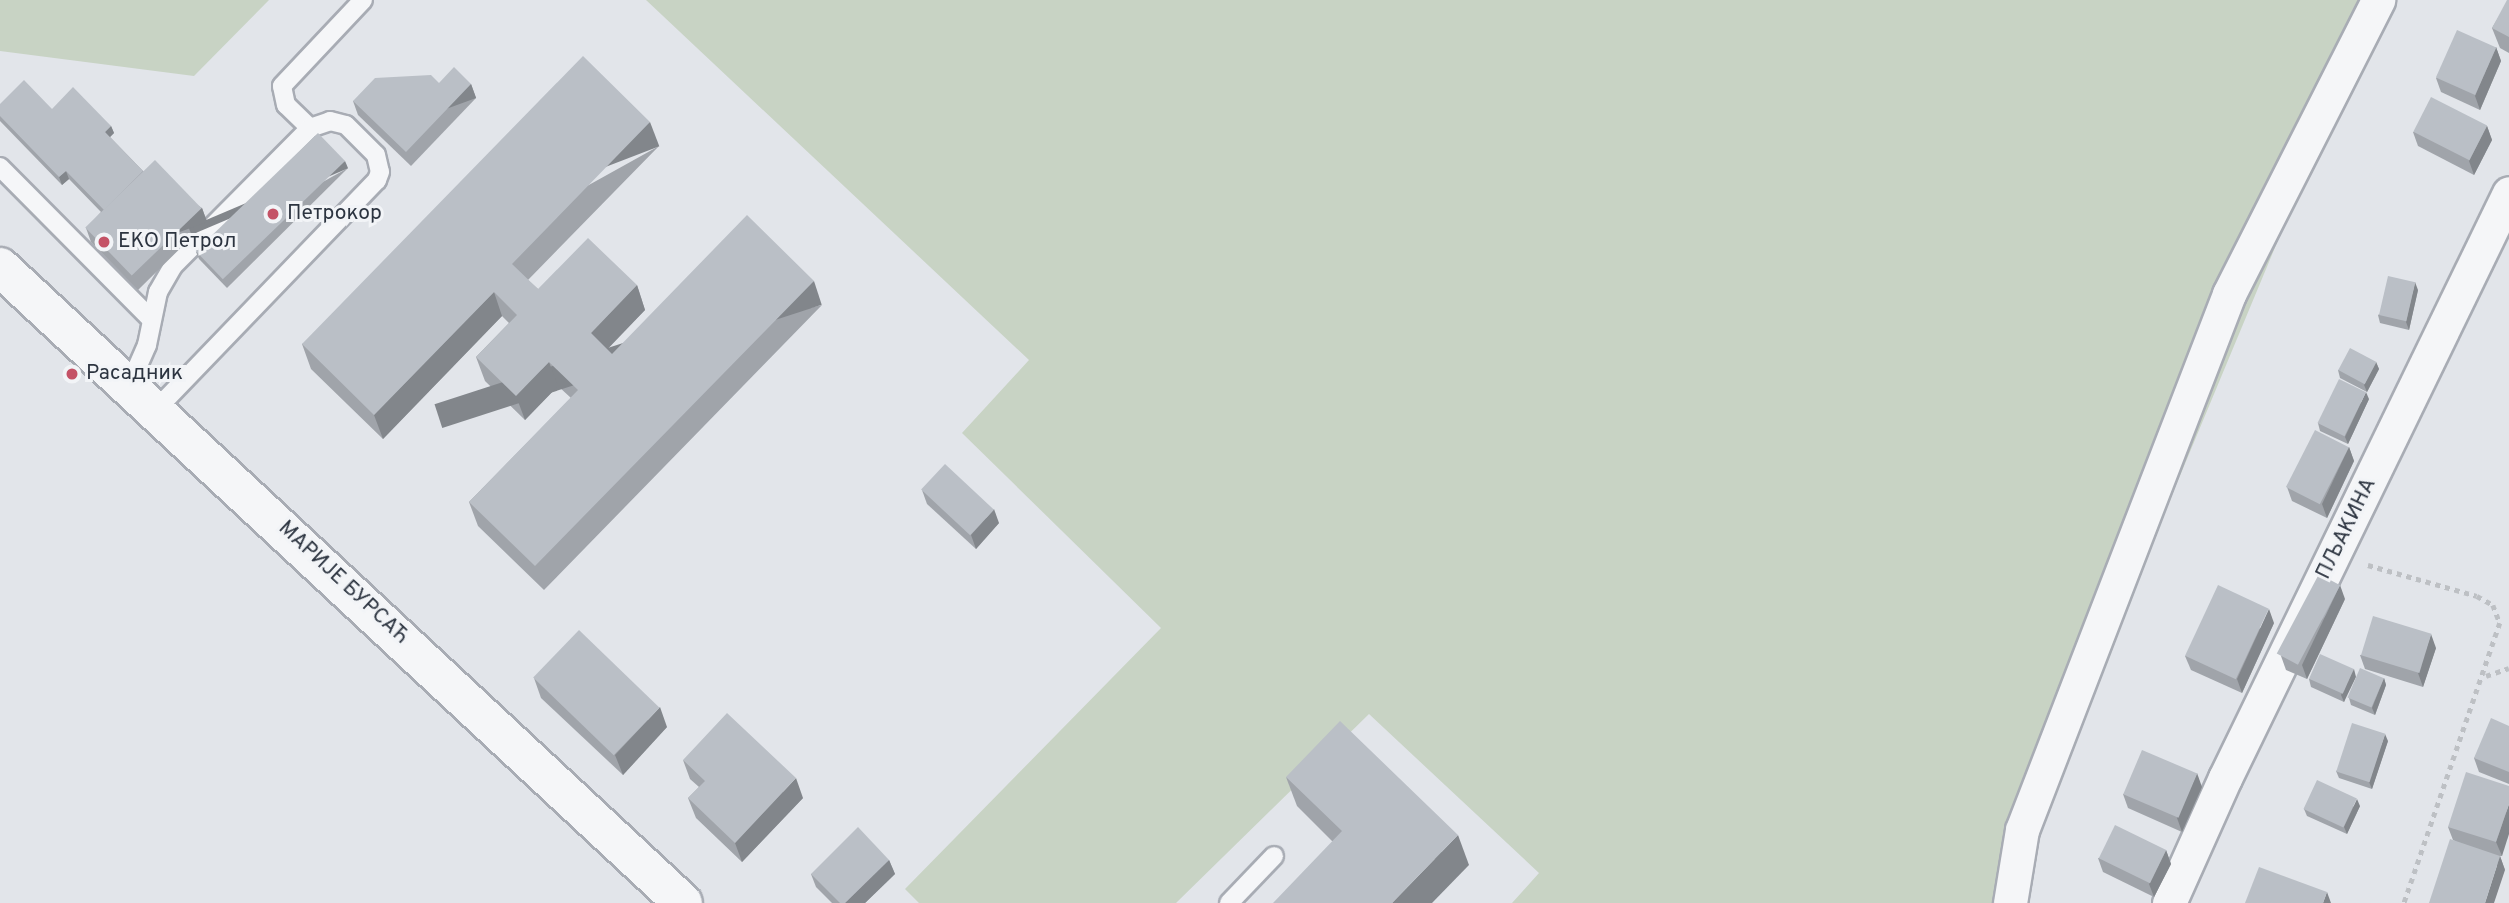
<!DOCTYPE html>
<meta charset="utf-8">
<style>
body{margin:0}
#map{position:relative;width:2509px;height:903px;overflow:hidden;background:#e2e5ea;font-family:Overpass,sans-serif}
div>[style]{position:absolute}
.green>*{inset:0;background:#c8d3c4}
.path>*{height:4.5px;margin-top:-2.25px;transform-origin:0;background:repeating-linear-gradient(90deg,#bdc0c4 0 5px,transparent 0 10px)}
.roads{filter:drop-shadow(2px 0 #a8acb4) drop-shadow(-2px 0 #a8acb4) drop-shadow(0 2px #a8acb4) drop-shadow(0 -2px #a8acb4)}
.service>*{height:18px;margin:-9px;padding:0 9px;transform-origin:9px;border-radius:9px;background:#f5f6f8}
.minor>*{height:33px;margin:-16.5px;padding:0 16.5px;transform-origin:16.5px;border-radius:16.5px;background:#f5f6f8}
.tertiary>*{height:38px;margin:-19px;padding:0 19px;transform-origin:19px;border-radius:19px;background:#f5f6f8}
.wall>*{inset:0;background:#a0a4aa}
.shaded-wall>*{inset:0;background:#82868b;transform-origin:0 0}
.building>*{inset:0;background:#babfc6;transform-origin:0 0}
.dots>*{width:19px;height:19px;translate:-50% -50%;box-sizing:border-box;border:4px solid #f2f4f7;border-radius:50%}
span{translate:-50% -50%;white-space:nowrap;text-align:center;line-height:1.15;-webkit-text-stroke:6px #f2f4f7;paint-order:stroke}
.poi-label{font-size:21px;color:#2c3440}
.left{translate:0 -50%;text-align:left}
.street-label{font-size:21px;color:#2c3440}
</style>
<div id="map">
<div class="green">
<div style="clip-path:polygon(0 0,269px 0,194px 76px,0 51px)"></div>
<div style="clip-path:polygon(646px 0,2378px 0,2152px 543px,2035px 795px,2021px 903px,1512px 903px,1539px 873px,1369px 714px,1176px 903px,919px 903px,905px 889px,1161px 628px,962px 433px,1029px 360px)"></div>
</div>
<div class="path">
<div style="left:2368px;top:565px;width:113px;rotate:15.9deg"></div>
<div style="left:2477px;top:596px;width:18px;rotate:29deg"></div>
<div style="left:2493px;top:605px;width:19px;rotate:69deg"></div>
<div style="left:2500px;top:623px;width:296px;rotate:108.9deg"></div>
<div style="left:2486px;top:676px;width:24px;rotate:-19deg"></div>
</div>
<div class="roads">
<div class="service">
<div style="left:310px;top:128px;width:33px;rotate:-136deg"></div>
<div style="left:286px;top:105px;width:19px;rotate:-102deg"></div>
<div style="left:282px;top:86px;width:118px;rotate:-46.7deg"></div>
<div style="left:0;top:167px;width:213px;rotate:45.2deg"></div>
<div style="left:129px;top:386px;width:45px;rotate:-66.3deg"></div>
<div style="left:147px;top:345px;width:54px;rotate:-78.3deg"></div>
<div style="left:158px;top:292px;width:30px;rotate:-60deg"></div>
<div style="left:173px;top:266px;width:194px;rotate:-45.2deg"></div>
<div style="left:310px;top:128px;width:21px;rotate:-19deg"></div>
<div style="left:330px;top:121px;width:16px;rotate:14deg"></div>
<div style="left:346px;top:125px;width:42px;rotate:45deg"></div>
<div style="left:376px;top:155px;width:17px;rotate:77deg"></div>
<div style="left:380px;top:172px;width:9px;rotate:111deg"></div>
<div style="left:377px;top:180px;width:320px;rotate:133.9deg"></div>
<div style="left:1229px;top:903px;width:65px;rotate:-46.2deg"></div>
</div>
<div class="minor">
<div style="left:2010px;top:903px;width:74px;rotate:-80.7deg"></div>
<div style="left:2022px;top:830px;width:575px;rotate:-68.88deg"></div>
<div style="left:2229px;top:294px;width:330px;rotate:-63.1deg"></div>
<div style="left:2169px;top:903px;width:137px;rotate:-65.9deg"></div>
<div style="left:2225px;top:778px;width:650px;rotate:-64.1deg"></div>
</div>
<div class="tertiary">
<div style="left:0;top:267px;width:933px;rotate:42.96deg"></div>
</div>
</div>
<div class="wall">
<div style="clip-path:polygon(2509px 0,2509px 53px,2500px 48px,2492px 28px)"></div>
<div style="clip-path:polygon(2496px 47px,2501px 61px,2480px 110px,2441px 92px,2436px 78px)"></div>
<div style="clip-path:polygon(439px 83px,471px 84px,476px 98px,411px 166px,358px 115px,353px 101px)"></div>
<div style="clip-path:polygon(0 104px,52px 109px,111px 126px,114px 133px,110px 137px,143px 171px,202px 208px,207px 222px,138px 290px,91px 242px,86px 228px,101px 212px,69px 179px,62px 185px,0 121px)"></div>
<div style="clip-path:polygon(2487px 126px,2492px 140px,2474px 175px,2418px 146px,2413px 132px)"></div>
<div style="clip-path:polygon(659px 146px,528px 280px,538px 289px,637px 285px,645px 310px,607px 349px,612px 354px,822px 305px,544px 590px,478px 526px,469px 502px,571px 398px,558px 386px,525px 420px,485px 381px,476px 357px,509px 323px,502px 316px,383px 439px,311px 369px,302px 344px)"></div>
<div style="clip-path:polygon(348px 168px,227px 288px,199px 259px,196px 252px)"></div>
<div style="clip-path:polygon(2418px 290px,2409px 330px,2380px 323px,2378px 315px)"></div>
<div style="clip-path:polygon(2376px 362px,2379px 369px,2367px 392px,2340px 378px,2338px 370px)"></div>
<div style="clip-path:polygon(2369px 399px,2348px 444px,2320px 431px,2318px 423px)"></div>
<div style="clip-path:polygon(2349px 447px,2354px 461px,2327px 518px,2292px 501px,2287px 487px)"></div>
<div style="clip-path:polygon(922px 490px,999px 523px,976px 549px,927px 504px)"></div>
<div style="clip-path:polygon(2345px 599px,2307px 679px,2286px 670px,2281px 656px)"></div>
<div style="clip-path:polygon(2274px 623px,2242px 693px,2191px 670px,2185px 656px)"></div>
<div style="clip-path:polygon(2436px 648px,2423px 687px,2365px 669px,2360px 655px)"></div>
<div style="clip-path:polygon(2354px 669px,2344px 702px,2311px 687px,2309px 679px)"></div>
<div style="clip-path:polygon(534px 678px,667px 727px,623px 775px,541px 698px)"></div>
<div style="clip-path:polygon(2384px 678px,2386px 685px,2375px 715px,2351px 705px,2349px 698px)"></div>
<div style="clip-path:polygon(2509px 726px,2509px 784px,2479px 772px,2474px 758px)"></div>
<div style="clip-path:polygon(2388px 741px,2372px 789px,2339px 778px,2336px 771px)"></div>
<div style="clip-path:polygon(683px 760px,803px 798px,742px 862px,696px 818px,688px 798px,699px 787px,690px 779px)"></div>
<div style="clip-path:polygon(1286px 777px,1469px 865px,1332px 841px,1297px 806px)"></div>
<div style="clip-path:polygon(2509px 786px,2502px 856px,2500px 856px,2505px 870px,2453px 840px,2448px 827px)"></div>
<div style="clip-path:polygon(2202px 787px,2182px 832px,2128px 808px,2123px 794px)"></div>
<div style="clip-path:polygon(2360px 806px,2347px 834px,2307px 816px,2304px 809px)"></div>
<div style="clip-path:polygon(2166px 850px,2171px 864px,2154px 897px,2103px 872px,2098px 858px)"></div>
<div style="clip-path:polygon(889px 860px,895px 874px,865px 903px,832px 903px,816px 887px,811px 874px)"></div>
</div>
<div class="shaded-wall">
<div style="clip-path:polygon(2496px 47px,2501px 61px,2480px 110px,2475px 96px)"></div>
<div style="left:471px;top:84px;width:15px;height:94px;rotate:70deg"></div>
<div style="left:650px;top:122px;width:26px;height:198px;rotate:69deg"></div>
<div style="clip-path:polygon(111px 126px,114px 133px,108px 139px,105px 132px)"></div>
<div style="clip-path:polygon(2487px 126px,2492px 140px,2474px 175px,2469px 161px)"></div>
<div style="left:345px;top:161px;width:8px;height:170px;rotate:67deg"></div>
<div style="clip-path:polygon(66px 171px,69px 179px,62px 185px,59px 177px)"></div>
<div style="left:202px;top:208px;width:15px;height:97px;rotate:70deg"></div>
<div style="left:814px;top:281px;width:25px;height:399px;rotate:72deg"></div>
<div style="clip-path:polygon(2415px 282px,2418px 290px,2409px 330px,2406px 322px)"></div>
<div style="clip-path:polygon(637px 285px,645px 310px,600px 357px,591px 333px)"></div>
<div style="clip-path:polygon(494px 292px,502px 316px,383px 439px,374px 415px)"></div>
<div style="clip-path:polygon(549px 362px,558px 386px,525px 420px,516px 396px)"></div>
<div style="clip-path:polygon(2376px 362px,2379px 369px,2367px 392px,2364px 385px)"></div>
<div style="clip-path:polygon(2366px 392px,2369px 399px,2348px 444px,2345px 437px)"></div>
<div style="clip-path:polygon(2349px 447px,2354px 461px,2327px 518px,2322px 504px)"></div>
<div style="clip-path:polygon(994px 509px,999px 523px,976px 549px,971px 535px)"></div>
<div style="clip-path:polygon(2340px 585px,2345px 599px,2307px 679px,2302px 665px)"></div>
<div style="clip-path:polygon(2269px 609px,2274px 623px,2242px 693px,2237px 679px)"></div>
<div style="clip-path:polygon(2431px 634px,2436px 648px,2423px 687px,2418px 673px)"></div>
<div style="clip-path:polygon(2354px 669px,2356px 677px,2344px 702px,2341px 695px)"></div>
<div style="clip-path:polygon(2384px 678px,2386px 685px,2375px 715px,2372px 708px)"></div>
<div style="clip-path:polygon(660px 707px,667px 727px,623px 775px,615px 755px)"></div>
<div style="clip-path:polygon(2385px 734px,2388px 741px,2372px 789px,2369px 782px)"></div>
<div style="clip-path:polygon(2197px 773px,2202px 787px,2182px 832px,2177px 818px)"></div>
<div style="clip-path:polygon(796px 778px,803px 798px,742px 862px,735px 843px)"></div>
<div style="clip-path:polygon(2357px 799px,2360px 806px,2347px 834px,2344px 827px)"></div>
<div style="clip-path:polygon(2509px 804px,2509px 834px,2502px 856px,2496px 842px)"></div>
<div style="clip-path:polygon(1458px 835px,1469px 865px,1432px 903px,1392px 903px)"></div>
<div style="clip-path:polygon(2166px 850px,2171px 864px,2154px 897px,2149px 884px)"></div>
<div style="clip-path:polygon(2500px 856px,2505px 870px,2494px 903px,2485px 903px)"></div>
<div style="clip-path:polygon(889px 860px,895px 874px,865px 903px,845px 903px)"></div>
<div style="clip-path:polygon(2327px 892px,2331px 903px,2323px 903px)"></div>
</div>
<div class="building">
<div style="clip-path:polygon(2507px 0,2509px 0,2509px 37px,2492px 28px)"></div>
<div style="left:2457px;top:30px;width:43px;height:52px;rotate:24deg"></div>
<div style="clip-path:polygon(583px 56px,650px 122px,512px 264px,538px 289px,588px 238px,637px 285px,591px 333px,612px 354px,747px 215px,814px 281px,535px 566px,469px 502px,578px 390px,549px 362px,516px 396px,476px 357px,517px 315px,494px 292px,374px 415px,302px 344px)"></div>
<div style="clip-path:polygon(454px 67px,471px 84px,406px 152px,353px 101px,375px 78px,431px 75px,439px 83px)"></div>
<div style="clip-path:polygon(24px 80px,52px 109px,73px 87px,111px 126px,105px 132px,143px 171px,104px 210px,66px 171px,59px 177px,0 116px,0 104px)"></div>
<div style="left:2431px;top:97px;width:63px;height:39px;rotate:27deg"></div>
<div style="left:318px;top:133px;width:39px;height:170px;rotate:46deg"></div>
<div style="left:155px;top:160px;width:67px;height:97px;rotate:46deg"></div>
<div style="left:2388px;top:276px;width:28px;height:40px;rotate:13deg"></div>
<div style="left:2350px;top:348px;width:30px;height:25px;rotate:28deg"></div>
<div style="left:2339px;top:379px;width:30px;height:49px;rotate:26deg"></div>
<div style="left:2315px;top:430px;width:38px;height:64px;rotate:27deg"></div>
<div style="left:945px;top:464px;width:67px;height:35px;rotate:43deg"></div>
<div style="left:2319px;top:574px;width:24px;height:90px;rotate:28deg"></div>
<div style="left:2218px;top:585px;width:56px;height:78px;rotate:25deg"></div>
<div style="left:2373px;top:616px;width:61px;height:41px;rotate:17deg"></div>
<div style="left:579px;top:630px;width:112px;height:66px;rotate:44deg"></div>
<div style="left:2320px;top:654px;width:37px;height:27px;rotate:24deg"></div>
<div style="left:2360px;top:668px;width:26px;height:32px;rotate:23deg"></div>
<div style="clip-path:polygon(727px 713px,796px 778px,735px 843px,688px 798px,705px 781px,683px 760px)"></div>
<div style="clip-path:polygon(2491px 718px,2509px 726px,2509px 772px,2474px 758px)"></div>
<div style="clip-path:polygon(1340px 721px,1458px 835px,1392px 903px,1273px 903px,1342px 831px,1286px 777px)"></div>
<div style="left:2352px;top:723px;width:35px;height:51px;rotate:18deg"></div>
<div style="left:2142px;top:750px;width:60px;height:48px;rotate:23deg"></div>
<div style="clip-path:polygon(2466px 772px,2509px 786px,2509px 804px,2496px 842px,2448px 827px)"></div>
<div style="left:2317px;top:780px;width:44px;height:32px;rotate:25deg"></div>
<div style="left:2115px;top:825px;width:57px;height:37px;rotate:26deg"></div>
<div style="clip-path:polygon(858px 827px,889px 860px,845px 903px,840px 903px,811px 874px)"></div>
<div style="clip-path:polygon(2450px 839px,2500px 856px,2485px 903px,2429px 903px)"></div>
<div style="clip-path:polygon(2259px 867px,2327px 892px,2323px 903px,2245px 903px)"></div>
</div>
<div class="dots">
<div style="left:273px;top:214px;background:#c45266"></div>
<div style="left:104px;top:242px;background:#c45266"></div>
<div style="left:72px;top:374px;background:#c45266"></div>
</div>
<div class="poi-label">
<span class="left" style="left:287px;top:214px">Петрокор</span>
<span class="left" style="left:118px;top:242px">ЕКО Петрол</span>
<span class="left" style="left:86px;top:374px">Расадник</span>
</div>
<div class="street-label">
<span style="left:2347px;top:529px;rotate:-64deg">ПЉАКИНА</span>
<span style="left:343px;top:583px;rotate:43deg">МАРИЈЕ БУРСАЋ</span>
</div>
</div>
